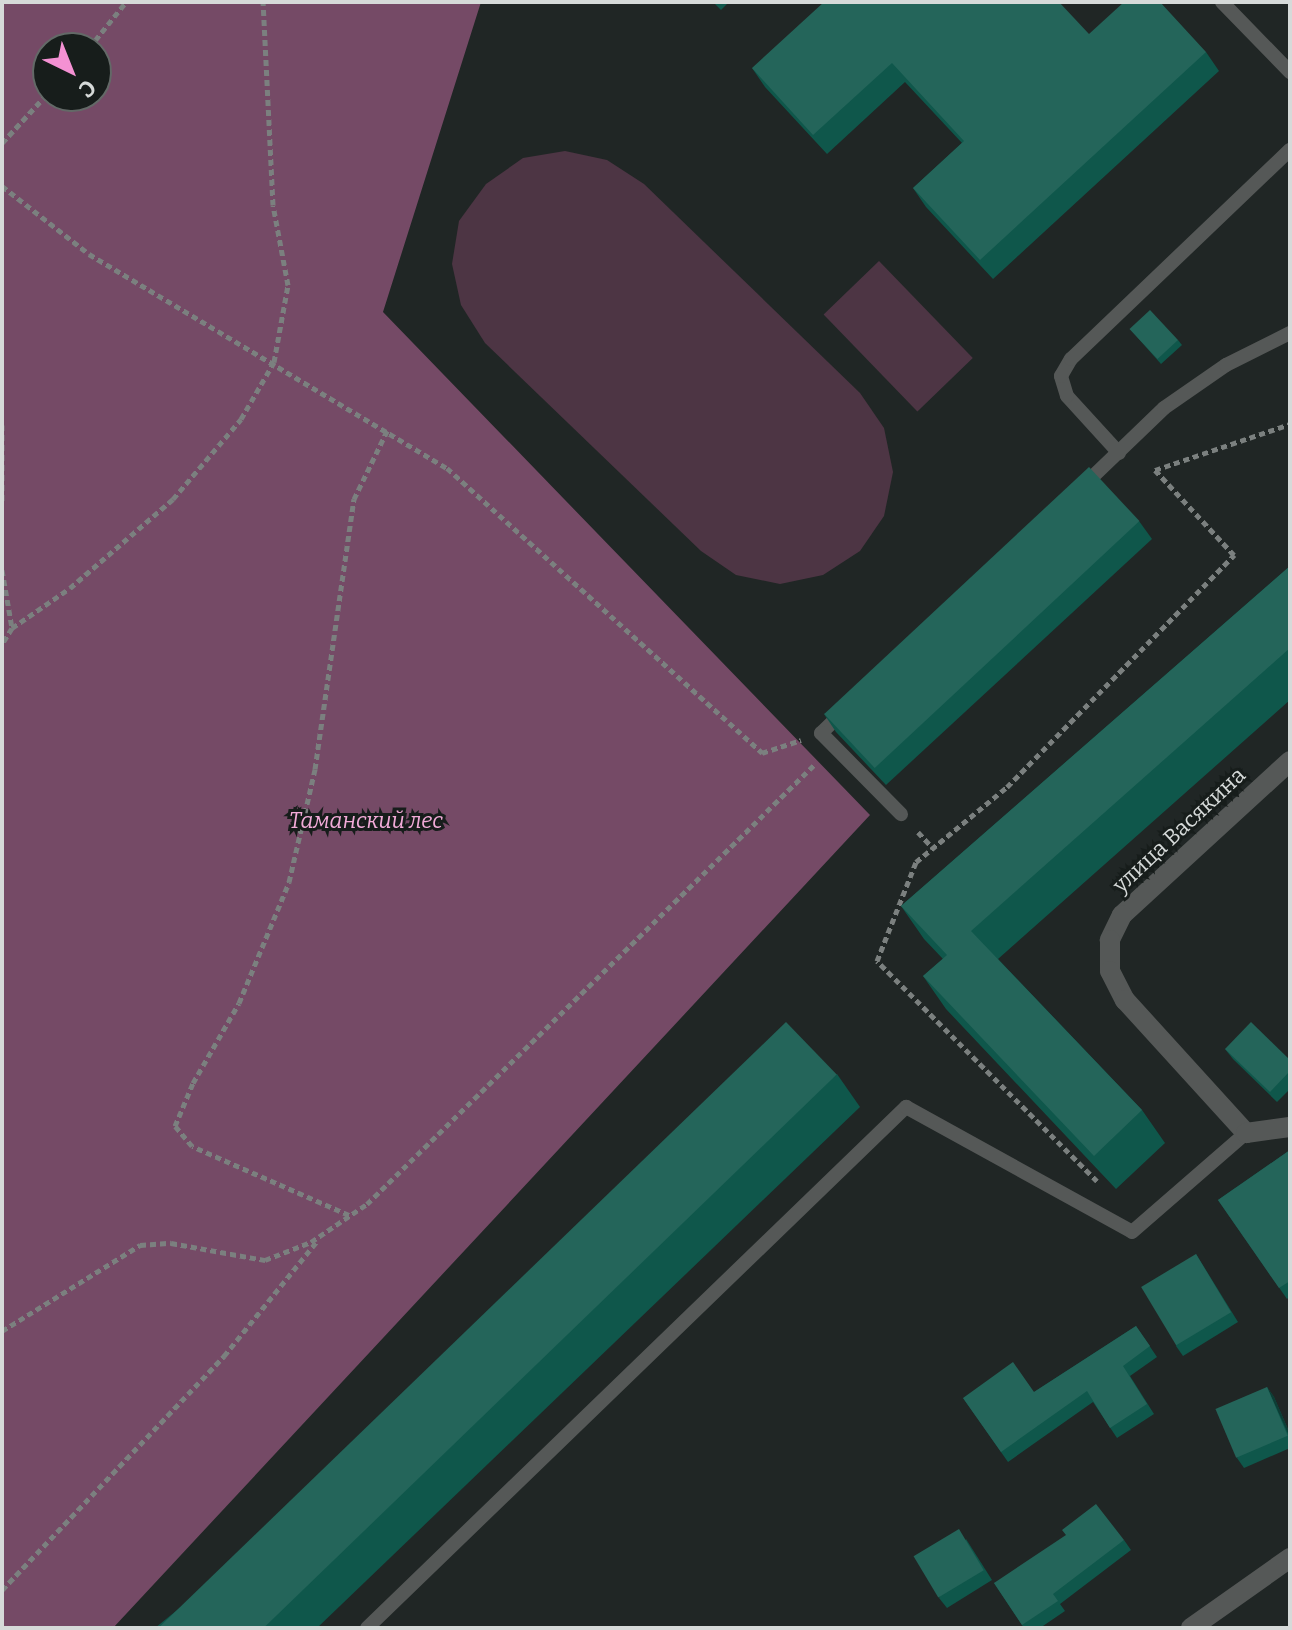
<!DOCTYPE html>
<meta charset="utf-8">
<style>
body{margin:0}
#map{position:relative;width:1292px;height:1630px;overflow:hidden;background:#202625;font-family:Bitter,serif}
div>[style]{position:absolute}
.green>*{inset:0;background:#4d3544;transform-origin:0 0}
.forest>*{inset:0;background:#754a66}
.path>*{height:5px;margin-top:-2.5px;transform-origin:0;background:repeating-linear-gradient(90deg,#7b807f 0 6px,transparent 0 10px)}
.lane>*{height:14px;margin:-7px;padding:0 7px;transform-origin:7px;border-radius:7px;background:#555857}
.street>*{height:20px;margin:-10px;padding:0 10px;transform-origin:10px;border-radius:10px;background:#555857}
.wall>*{inset:0;background:#0f574b}
.shaded-wall>*{inset:0;background:#0d3d35}
.building>*{inset:0;background:#24655a;transform-origin:0 0}
span{translate:-50% -50%;white-space:nowrap;text-align:center;line-height:1.15;-webkit-text-stroke:6px #171d1b;paint-order:stroke}
.park-label{font-size:22px;color:#f2abd8;font-style:italic}
.street-label{font-size:22px;color:#d6dad9}
.frame{position:absolute;inset:0;border:4px solid #d6dad9;pointer-events:none}
.north{position:absolute;left:32px;top:32px;width:80px;height:80px;box-sizing:border-box;background:#171d1b;border:2px solid #636967;border-radius:50%;rotate:137deg;font-size:22px;font-weight:700;line-height:32px;text-align:center;color:#d6dad9}
.north::after{content:'';display:block;margin:auto;width:28px;height:36px;background:#f491d3;clip-path:polygon(50% 0,100% 100%,50% 72%,0 100%)}
</style>
<div id="map">
<div class="green">
<div style="clip-path:polygon(565px 151px,607px 160px,644px 184px,860px 393px,884px 428px,893px 472px,884px 516px,860px 551px,823px 575px,780px 584px,736px 575px,701px 551px,485px 343px,461px 305px,452px 264px,459px 221px,486px 184px,523px 158px)"></div>
<div style="left:879px;top:261px;width:135px;height:77px;rotate:46deg"></div>
</div>
<div class="forest">
<div style="clip-path:polygon(evenodd,2px 2px,481px 2px,383px 312px,870px 815px,113px 1628px,2px 1628px,2px 2px,48px 48px,96px 48px,96px 96px,48px 96px,48px 48px)"></div>
</div>
<div class="path">
<div style="left:89px;top:48px;width:59px;rotate:-51.2deg"></div>
<div style="left:2px;top:143px;width:68px;rotate:-47.4deg"></div>
<div style="left:2px;top:186px;width:110px;rotate:38deg"></div>
<div style="left:89px;top:254px;width:417px;rotate:30.9deg"></div>
<div style="left:447px;top:468px;width:425px;rotate:42.1deg"></div>
<div style="left:762px;top:753px;width:41px;rotate:-18.4deg"></div>
<div style="left:2px;top:425px;width:76px;rotate:90deg"></div>
<div style="left:2px;top:570px;width:59px;rotate:80.2deg"></div>
<div style="left:12px;top:628px;width:19px;rotate:122deg"></div>
<div style="left:12px;top:628px;width:70px;rotate:-34.6deg"></div>
<div style="left:70px;top:588px;width:136px;rotate:-40.8deg"></div>
<div style="left:173px;top:499px;width:105px;rotate:-49.6deg"></div>
<div style="left:241px;top:419px;width:66px;rotate:-59.9deg"></div>
<div style="left:274px;top:362px;width:78px;rotate:-79.7deg"></div>
<div style="left:288px;top:285px;width:81px;rotate:-100.6deg"></div>
<div style="left:273px;top:205px;width:203px;rotate:-92.8deg"></div>
<div style="left:918px;top:832px;width:22px;rotate:47deg"></div>
<div style="left:1097px;top:1181px;width:311px;rotate:-135deg"></div>
<div style="left:877px;top:961px;width:106px;rotate:-68.5deg"></div>
<div style="left:916px;top:862px;width:118px;rotate:-39.5deg"></div>
<div style="left:1007px;top:787px;width:325px;rotate:-45.6deg"></div>
<div style="left:1234px;top:555px;width:116px;rotate:-132.9deg"></div>
<div style="left:1155px;top:470px;width:143px;rotate:-18.8deg"></div>
<div style="left:349px;top:1215px;width:171px;rotate:-156.3deg"></div>
<div style="left:192px;top:1146px;width:26px;rotate:-130deg"></div>
<div style="left:175px;top:1126px;width:47px;rotate:-67.3deg"></div>
<div style="left:193px;top:1083px;width:92px;rotate:-60.1deg"></div>
<div style="left:239px;top:1003px;width:131px;rotate:-67.5deg"></div>
<div style="left:289px;top:882px;width:116px;rotate:-77deg"></div>
<div style="left:315px;top:769px;width:273px;rotate:-81.8deg"></div>
<div style="left:354px;top:499px;width:76px;rotate:-64.1deg"></div>
<div style="left:2px;top:1331px;width:163px;rotate:-31.9deg"></div>
<div style="left:140px;top:1245px;width:31px;rotate:-4deg"></div>
<div style="left:171px;top:1243px;width:96px;rotate:10.3deg"></div>
<div style="left:265px;top:1260px;width:49px;rotate:-21.4deg"></div>
<div style="left:311px;top:1242px;width:68px;rotate:-34.2deg"></div>
<div style="left:367px;top:1204px;width:629px;rotate:-44.48deg"></div>
<div style="left:2px;top:1590px;width:323px;rotate:-46.5deg"></div>
<div style="left:224px;top:1356px;width:149px;rotate:-51deg"></div>
</div>
<div class="lane">
<div style="left:1222px;top:2px;width:98px;rotate:45.8deg"></div>
<div style="left:1119px;top:453px;width:77px;rotate:-132.4deg"></div>
<div style="left:1067px;top:396px;width:21px;rotate:-107deg"></div>
<div style="left:1061px;top:376px;width:20px;rotate:-60deg"></div>
<div style="left:1071px;top:359px;width:303px;rotate:-43.7deg"></div>
<div style="left:1083px;top:486px;width:112px;rotate:-43.9deg"></div>
<div style="left:1164px;top:408px;width:75px;rotate:-34.7deg"></div>
<div style="left:1226px;top:365px;width:72px;rotate:-26.6deg"></div>
<div style="left:844px;top:711px;width:32px;rotate:136deg"></div>
<div style="left:821px;top:733px;width:114px;rotate:45.4deg"></div>
<div style="left:367px;top:1628px;width:750px;rotate:-44.03deg"></div>
<div style="left:906px;top:1107px;width:258px;rotate:28.9deg"></div>
<div style="left:1132px;top:1232px;width:151px;rotate:-41deg"></div>
</div>
<div class="street">
<div style="left:1290px;top:761px;width:228px;rotate:137.5deg"></div>
<div style="left:1122px;top:915px;width:28px;rotate:116deg"></div>
<div style="left:1110px;top:940px;width:31px;rotate:90deg"></div>
<div style="left:1110px;top:971px;width:33px;rotate:63deg"></div>
<div style="left:1125px;top:1000px;width:180px;rotate:47.7deg"></div>
<div style="left:1246px;top:1133px;width:44px;rotate:-7.8deg"></div>
<div style="left:1191px;top:1628px;width:121px;rotate:-35.3deg"></div>
</div>
<div class="wall">
<div style="clip-path:polygon(713px 2px,729px 2px,721px 10px)"></div>
<div style="clip-path:polygon(1089px 34px,1206px 52px,1219px 71px,993px 279px,926px 207px,913px 188px,962px 143px,905px 82px,827px 154px,765px 87px,752px 68px)"></div>
<div style="clip-path:polygon(1130px 329px,1178px 340px,1182px 345px,1161px 364px)"></div>
<div style="clip-path:polygon(1139px 521px,1152px 539px,886px 785px,836px 732px,824px 714px)"></div>
<div style="clip-path:polygon(1290px 566px,1290px 700px,998px 959px,1142px 1110px,1165px 1143px,1116px 1189px,946px 1009px,923px 976px,943px 959px,924px 939px,901px 906px)"></div>
<div style="clip-path:polygon(1225px 1049px,1290px 1060px,1290px 1089px,1277px 1102px,1233px 1059px)"></div>
<div style="clip-path:polygon(837px 1074px,860px 1107px,317px 1628px,155px 1628px)"></div>
<div style="clip-path:polygon(1290px 1150px,1290px 1296px,1287px 1299px,1218px 1200px)"></div>
<div style="clip-path:polygon(1196px 1254px,1238px 1322px,1183px 1356px,1176px 1346px)"></div>
<div style="clip-path:polygon(1136px 1326px,1157px 1357px,1130px 1376px,1154px 1414px,1117px 1438px,1093px 1402px,1008px 1462px,963px 1398px,1034px 1392px)"></div>
<div style="clip-path:polygon(1267px 1387px,1274px 1397px,1290px 1434px,1290px 1448px,1244px 1468px,1237px 1458px)"></div>
<div style="clip-path:polygon(966px 1539px,992px 1580px,947px 1608px,939px 1598px)"></div>
<div style="clip-path:polygon(1124px 1540px,1131px 1550px,1060px 1604px,1065px 1611px,1040px 1628px,1024px 1628px,994px 1583px)"></div>
</div>
<div class="shaded-wall">
<div style="clip-path:polygon(1267px 1387px,1274px 1397px,1290px 1434px,1290px 1438px)"></div>
</div>
<div class="building">
<div style="clip-path:polygon(824px 2px,1059px 2px,1089px 34px,1124px 2px,1160px 2px,1206px 52px,980px 260px,913px 188px,964px 141px,892px 63px,813px 135px,752px 68px)"></div>
<div style="left:1150px;top:310px;width:41px;height:28px;rotate:47deg"></div>
<div style="left:1089px;top:467px;width:74px;height:362px;rotate:47deg"></div>
<div style="clip-path:polygon(1290px 566px,1290px 648px,971px 931px,1142px 1110px,1094px 1156px,923px 976px,947px 955px,901px 906px)"></div>
<div style="left:786px;top:1022px;width:73px;height:875px;rotate:46deg"></div>
<div style="clip-path:polygon(1251px 1022px,1290px 1060px,1290px 1071px,1270px 1092px,1225px 1049px)"></div>
<div style="clip-path:polygon(1290px 1150px,1290px 1281px,1279px 1288px,1218px 1200px)"></div>
<div style="left:1196px;top:1254px;width:68px;height:64px;rotate:59deg"></div>
<div style="clip-path:polygon(1136px 1326px,1150px 1346px,1123px 1366px,1147px 1404px,1110px 1428px,1087px 1391px,1001px 1452px,963px 1398px,1013px 1362px,1034px 1392px)"></div>
<div style="left:1267px;top:1387px;width:53px;height:56px;rotate:67deg"></div>
<div style="clip-path:polygon(1096px 1504px,1124px 1540px,1053px 1594px,1058px 1601px,1022px 1625px,994px 1583px,1066px 1535px,1062px 1530px)"></div>
<div style="left:959px;top:1529px;width:48px;height:53px;rotate:59deg"></div>
</div>
<div class="park-label">
<span style="left:366px;top:821px">Таманский лес</span>
</div>
<div class="street-label">
<span style="left:1179px;top:830px;rotate:-43deg">улица Васякина</span>
</div>
<div class="frame"></div>
<div class="north">С</div>
</div>
